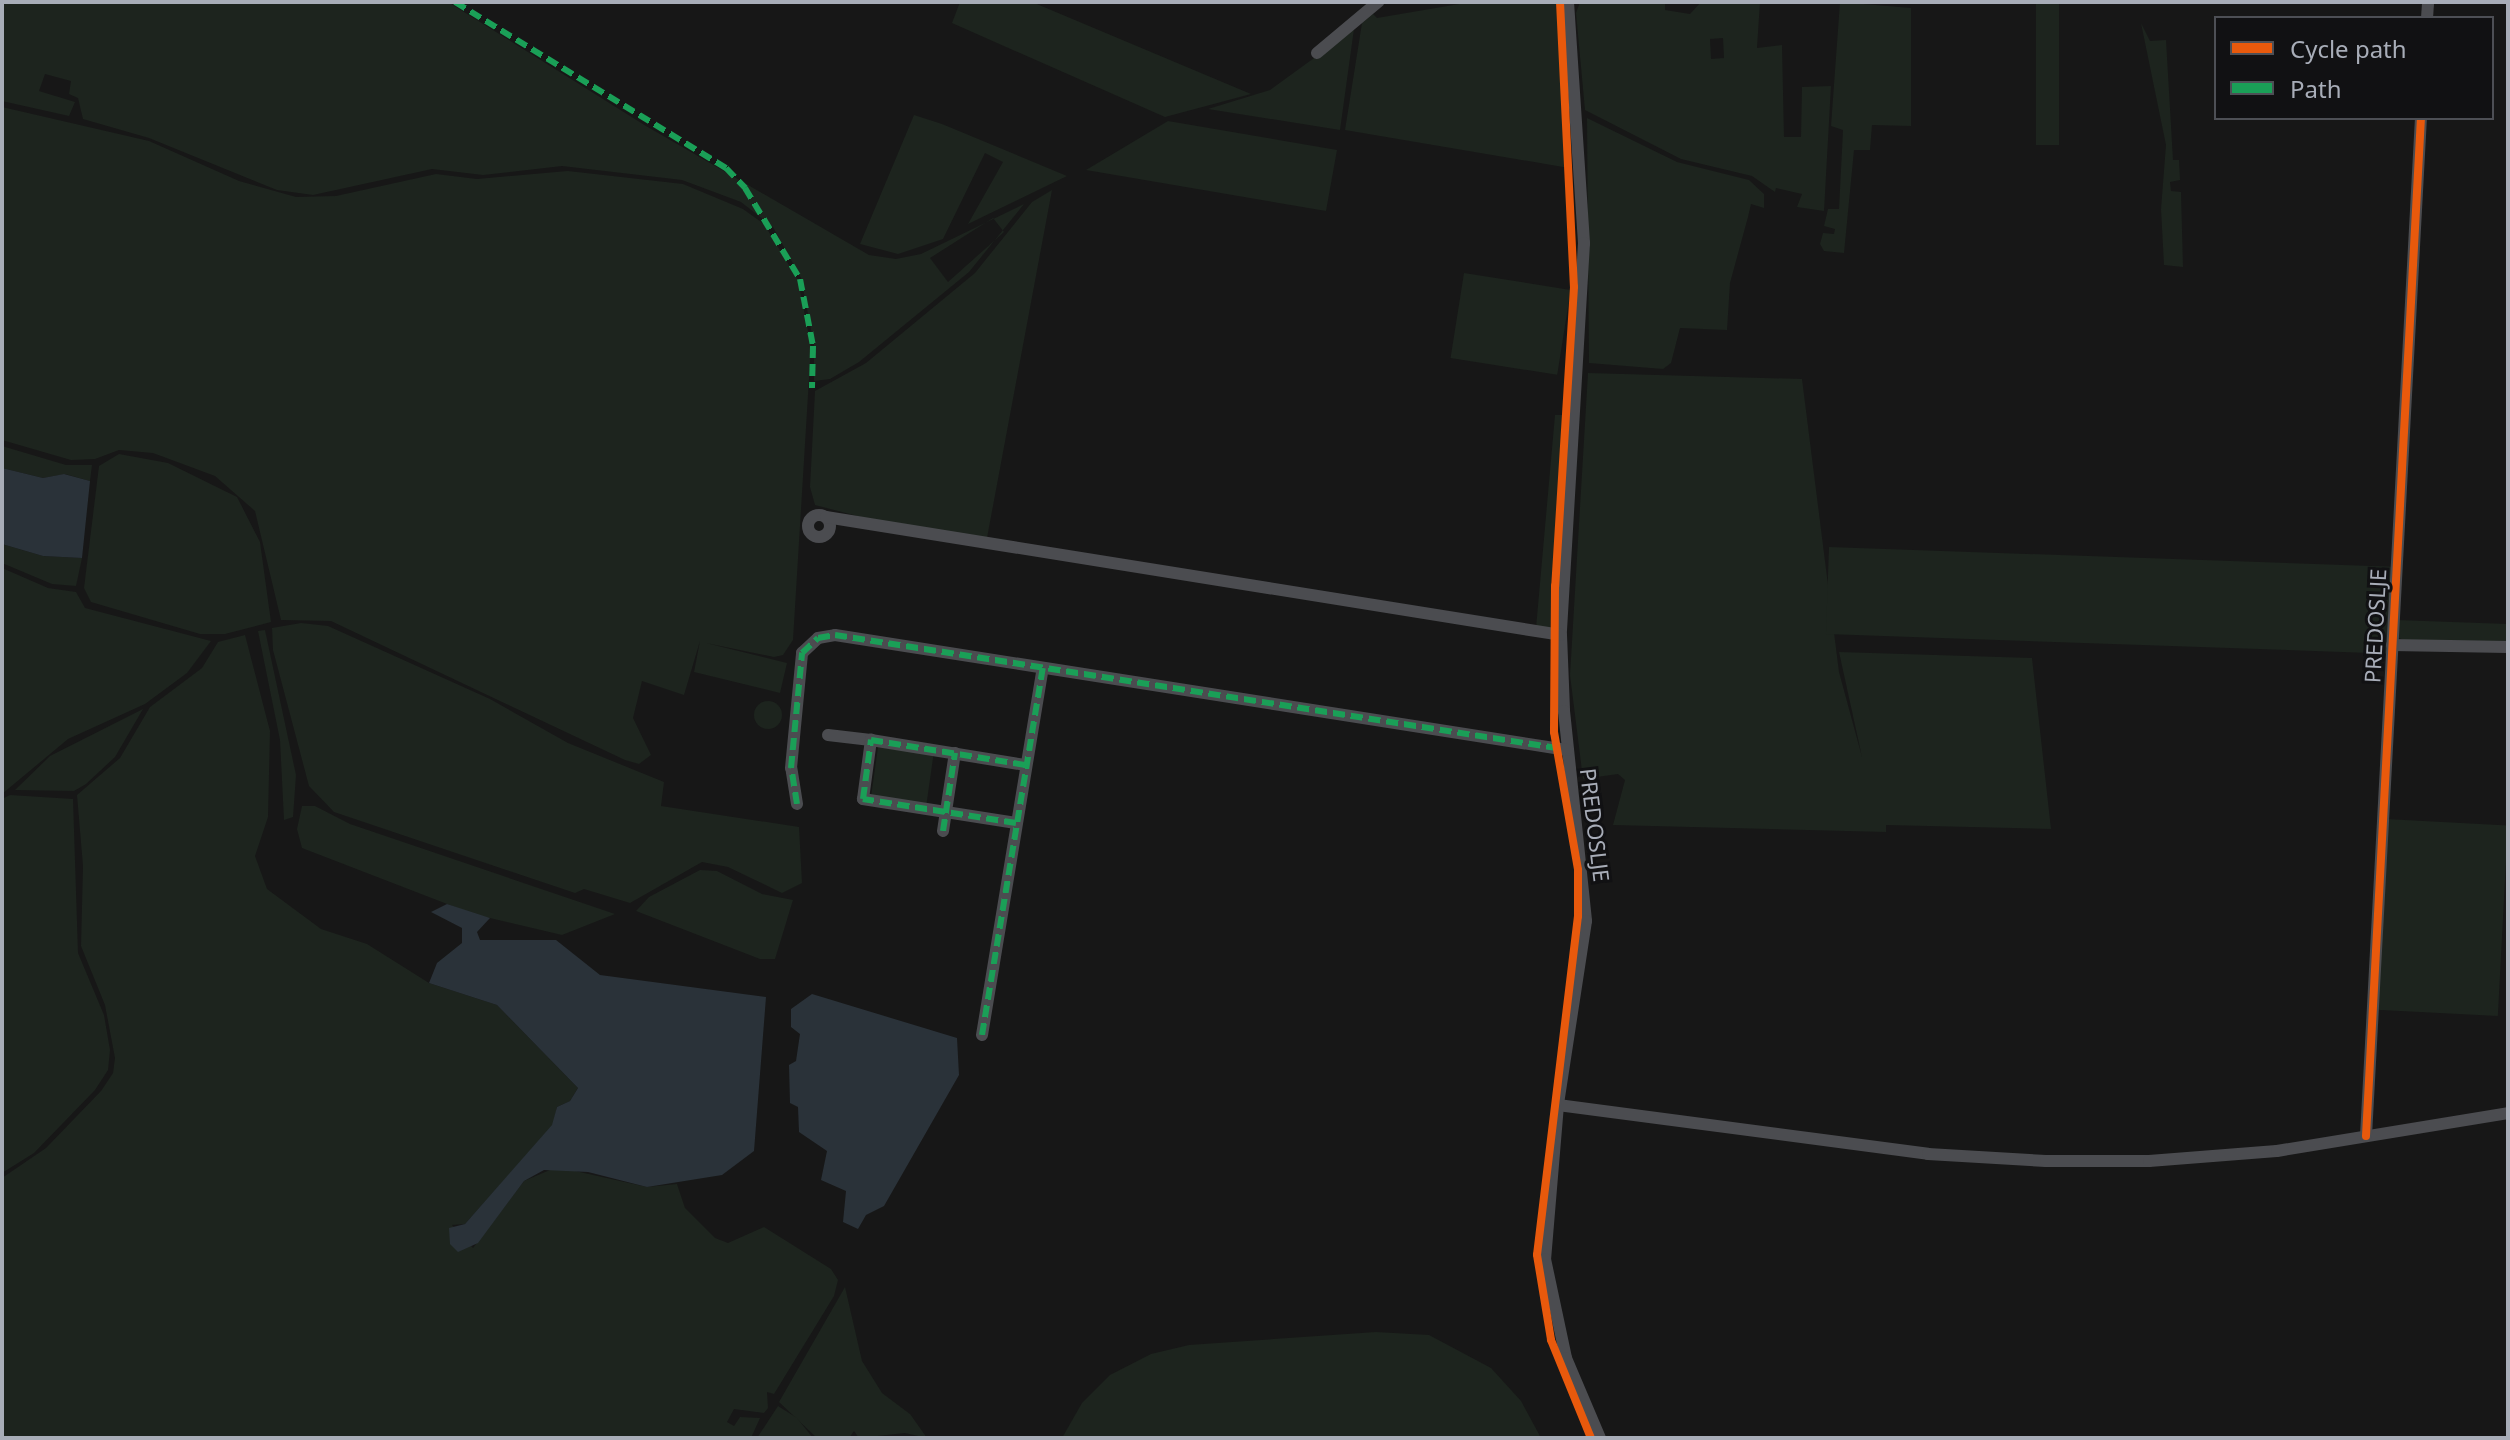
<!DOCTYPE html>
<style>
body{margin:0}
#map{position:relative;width:2510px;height:1440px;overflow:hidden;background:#171717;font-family:"Noto Sans",sans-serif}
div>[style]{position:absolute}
.green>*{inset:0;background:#1d241e;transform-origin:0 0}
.round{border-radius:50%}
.water>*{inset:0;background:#2a3239}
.minor>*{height:12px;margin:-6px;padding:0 6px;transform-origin:6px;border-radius:6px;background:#4b4c50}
.minor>.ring{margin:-6px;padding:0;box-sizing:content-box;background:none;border:12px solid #4b4c50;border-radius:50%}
.quiet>*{height:6px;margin-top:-3px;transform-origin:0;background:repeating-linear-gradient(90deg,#1a9f57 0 12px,transparent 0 18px)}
.cycleway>*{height:8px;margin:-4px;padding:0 4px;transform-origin:4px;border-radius:4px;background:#e8590c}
span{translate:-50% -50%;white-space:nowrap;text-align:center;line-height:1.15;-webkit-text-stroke:6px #111113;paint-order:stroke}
.street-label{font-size:22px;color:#a8adb8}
.frame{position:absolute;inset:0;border:4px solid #a8adb8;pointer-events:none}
.legend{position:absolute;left:2214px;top:16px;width:280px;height:104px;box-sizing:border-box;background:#111113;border:2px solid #4d4f55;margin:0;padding:10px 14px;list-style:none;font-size:24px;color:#a8adb8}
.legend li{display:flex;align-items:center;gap:16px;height:40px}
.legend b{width:40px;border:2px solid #4d4f55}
</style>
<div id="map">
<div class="green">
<div style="clip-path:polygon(evenodd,2px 2px,448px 2px,646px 126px,869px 255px,896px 259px,921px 254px,1024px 204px,969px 272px,859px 362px,830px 379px,814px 381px,814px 345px,801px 278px,773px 227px,741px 202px,682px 180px,562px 166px,483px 175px,432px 169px,313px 195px,277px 190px,149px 138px,83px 119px,78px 98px,69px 94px,71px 81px,45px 74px,39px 91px,75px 102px,69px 116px,2px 101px,2px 2px,993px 218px,1004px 232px,948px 282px,930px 258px,993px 218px)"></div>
<div style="clip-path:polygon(960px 2px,1032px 2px,1251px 94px,1165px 117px,952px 23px)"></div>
<div style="clip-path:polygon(1471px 2px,1557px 2px,1569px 168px,1345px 130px,1362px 23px,1373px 14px,1377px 18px)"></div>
<div style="clip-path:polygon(evenodd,1580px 2px,1665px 2px,1665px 10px,1690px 14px,1701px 2px,1760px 2px,1757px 48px,1782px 45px,1784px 137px,1801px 137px,1802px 87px,1831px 86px,1824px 211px,1797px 207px,1802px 194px,1776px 188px,1775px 192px,1752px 176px,1681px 159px,1585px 110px,1576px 13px,1580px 2px,1723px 38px,1724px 58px,1711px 59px,1710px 39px,1723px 38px)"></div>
<div style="clip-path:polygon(1840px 2px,1911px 8px,1911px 126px,1872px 125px,1870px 150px,1854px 150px,1844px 253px,1824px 251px,1820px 244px,1823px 233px,1834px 234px,1835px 229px,1824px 226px,1828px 209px,1839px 209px,1843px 130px,1831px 126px)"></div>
<div style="left:2036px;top:2px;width:23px;height:143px"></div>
<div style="clip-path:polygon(2141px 23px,2150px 41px,2166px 40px,2173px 160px,2179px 160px,2180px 180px,2170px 182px,2171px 191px,2181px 192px,2183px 267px,2164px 265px,2161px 209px,2166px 145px)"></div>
<div style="clip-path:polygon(1354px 29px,1340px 130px,1208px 109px,1270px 90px)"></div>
<div style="clip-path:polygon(2px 107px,149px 141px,239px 181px,296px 197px,336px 196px,436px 174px,477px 179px,568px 171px,683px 184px,743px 209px,764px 224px,798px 280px,811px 346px,793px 640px,783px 655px,774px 657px,706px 643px,787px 663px,780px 693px,694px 672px,700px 641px,684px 695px,642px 681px,633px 718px,651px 755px,639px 764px,625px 760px,331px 621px,281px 620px,255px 511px,215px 476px,153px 453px,119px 450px,95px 459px,71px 460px,2px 440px)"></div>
<div style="clip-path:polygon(914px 115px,942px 124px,1067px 176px,968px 224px,1003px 162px,985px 153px,943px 239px,898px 254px,860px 244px)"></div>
<div style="clip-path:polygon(1587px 118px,1677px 162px,1749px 180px,1764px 194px,1764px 208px,1751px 204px,1748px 217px,1730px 283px,1727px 330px,1680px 328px,1671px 363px,1663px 369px,1589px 363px)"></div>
<div style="clip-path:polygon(1168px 121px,1337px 150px,1326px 211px,1086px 170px)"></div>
<div style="clip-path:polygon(1052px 190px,987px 538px,869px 519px,815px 505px,810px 487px,815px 391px,866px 363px,975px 273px,1032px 202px)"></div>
<div style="left:1464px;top:273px;width:108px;height:86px;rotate:9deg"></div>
<div style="clip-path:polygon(1588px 373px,1802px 379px,1839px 672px,1862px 757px,1839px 652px,2032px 658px,2051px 829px,1886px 825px,1886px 832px,1613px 825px,1625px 780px,1618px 774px,1583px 779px,1570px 675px)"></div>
<div style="clip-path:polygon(1555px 415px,1567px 415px,1552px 629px,1536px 628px)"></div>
<div style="clip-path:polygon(2px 446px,66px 465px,92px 465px,90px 481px,65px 474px,43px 478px,2px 468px)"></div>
<div style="clip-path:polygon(119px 454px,168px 463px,237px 497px,260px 542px,271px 622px,225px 634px,200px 634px,91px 602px,84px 588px,99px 466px)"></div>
<div style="clip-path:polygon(2px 544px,43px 556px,82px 558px,76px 586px,52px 584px,2px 563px)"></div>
<div style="left:1829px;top:547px;width:565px;height:87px;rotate:2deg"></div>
<div style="clip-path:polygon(2px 568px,48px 588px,76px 592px,85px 608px,211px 641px,187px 673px,145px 704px,68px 739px,2px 794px)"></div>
<div style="clip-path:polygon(2397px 620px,2508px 624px,2508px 644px,2404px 640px,2399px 638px)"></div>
<div style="clip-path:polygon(301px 623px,328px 626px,490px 699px,568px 743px,664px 782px,661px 806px,799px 827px,802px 883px,782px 893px,728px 867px,702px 862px,630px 903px,584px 889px,575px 893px,334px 812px,309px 786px,273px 650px,272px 628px)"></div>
<div style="clip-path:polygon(265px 630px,296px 775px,293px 817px,284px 820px,280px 740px,258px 631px)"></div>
<div style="clip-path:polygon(245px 635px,270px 731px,268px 817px,255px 856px,267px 889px,321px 929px,367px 944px,429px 983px,497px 1005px,578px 1088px,570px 1101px,557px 1107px,553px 1125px,465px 1224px,452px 1225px,473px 1248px,524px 1181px,557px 1167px,647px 1187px,677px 1184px,685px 1208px,715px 1238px,728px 1243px,764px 1227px,831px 1269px,838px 1280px,834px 1296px,774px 1394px,767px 1392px,768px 1408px,764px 1413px,734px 1409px,727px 1422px,734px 1426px,740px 1417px,760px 1418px,751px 1438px,2px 1438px,2px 1178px,46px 1148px,101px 1091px,113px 1073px,115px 1058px,105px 1005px,81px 946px,83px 866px,77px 795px,120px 758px,150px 707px,202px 668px,218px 642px)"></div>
<div class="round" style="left:754px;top:701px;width:28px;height:28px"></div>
<div style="clip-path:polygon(143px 709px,115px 757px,86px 784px,74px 791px,15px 790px,50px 756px)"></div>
<div style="left:878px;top:747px;width:56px;height:49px;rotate:8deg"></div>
<div style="clip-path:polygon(10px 795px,73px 799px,78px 953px,104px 1015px,110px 1050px,108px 1070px,95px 1090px,34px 1153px,2px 1173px,2px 799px)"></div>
<div style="clip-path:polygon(302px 806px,315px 806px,350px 824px,615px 914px,562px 935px,473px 914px,302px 848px,297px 829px)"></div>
<div style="left:2386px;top:819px;width:122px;height:191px;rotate:3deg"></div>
<div style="clip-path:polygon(700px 870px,717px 871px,762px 894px,793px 900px,775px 959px,760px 959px,636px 911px,649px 897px)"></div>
<div style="clip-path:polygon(845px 1287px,862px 1361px,882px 1393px,910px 1414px,927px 1438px,905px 1433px,859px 1438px,854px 1431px,849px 1438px,817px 1438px,779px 1402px)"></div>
<div style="clip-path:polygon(1376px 1332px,1429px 1335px,1491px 1368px,1521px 1401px,1541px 1438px,1062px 1438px,1082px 1403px,1110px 1375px,1151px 1354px,1189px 1345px)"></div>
<div style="clip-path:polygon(778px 1406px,797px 1418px,813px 1438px,757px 1438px)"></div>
</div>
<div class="water">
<div style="clip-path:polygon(2px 468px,43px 478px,64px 474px,90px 481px,82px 558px,43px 556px,2px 544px)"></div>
<div style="clip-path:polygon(447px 904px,490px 918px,477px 932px,480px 940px,556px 940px,600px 975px,766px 997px,754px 1151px,722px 1175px,647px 1187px,588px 1172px,544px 1170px,524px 1181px,478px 1243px,458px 1252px,450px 1244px,449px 1228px,465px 1224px,552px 1125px,557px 1107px,570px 1101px,578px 1088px,497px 1005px,429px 983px,437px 963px,462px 943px,462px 928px,431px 912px)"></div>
<div style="clip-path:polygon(812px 994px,957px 1038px,959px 1075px,884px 1206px,866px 1215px,858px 1229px,843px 1222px,846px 1191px,821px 1180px,827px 1151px,799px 1132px,798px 1107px,790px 1103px,789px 1065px,796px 1061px,800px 1034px,791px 1027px,791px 1009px)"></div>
</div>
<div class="minor">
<div style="left:1568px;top:2px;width:242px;rotate:86.2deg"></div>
<div style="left:1584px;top:243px;width:393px;rotate:93.4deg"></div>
<div style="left:1561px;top:635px;width:76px;rotate:87.7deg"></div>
<div style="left:1564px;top:711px;width:211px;rotate:84deg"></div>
<div style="left:1586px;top:921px;width:186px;rotate:98.7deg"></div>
<div style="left:1558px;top:1105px;width:155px;rotate:94.8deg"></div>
<div style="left:1545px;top:1259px;width:101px;rotate:78deg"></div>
<div style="left:1566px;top:1358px;width:87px;rotate:67deg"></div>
<div style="left:2427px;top:18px;width:16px;rotate:-86deg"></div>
<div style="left:1317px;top:53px;width:80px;rotate:-39.9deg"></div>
<div class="ring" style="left:808px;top:515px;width:10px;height:10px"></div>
<div style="left:826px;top:517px;width:744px;rotate:9.12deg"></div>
<div style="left:2392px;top:645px;width:116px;rotate:1deg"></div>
<div style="left:828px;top:735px;width:43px;rotate:6.6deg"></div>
<div style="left:797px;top:804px;width:36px;rotate:-99deg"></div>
<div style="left:791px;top:768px;width:116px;rotate:-84.5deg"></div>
<div style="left:802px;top:653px;width:22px;rotate:-43deg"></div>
<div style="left:818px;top:638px;width:17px;rotate:-10deg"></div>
<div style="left:835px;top:635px;width:741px;rotate:8.93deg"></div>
<div style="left:1016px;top:823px;width:155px;rotate:-171.1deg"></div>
<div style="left:863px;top:799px;width:60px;rotate:-82.3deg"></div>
<div style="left:871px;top:740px;width:157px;rotate:9.2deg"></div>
<div style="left:943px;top:831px;width:79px;rotate:-81.3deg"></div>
<div style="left:982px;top:1035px;width:372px;rotate:-80.6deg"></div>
<div style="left:1558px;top:1105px;width:373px;rotate:7.5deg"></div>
<div style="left:1928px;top:1154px;width:118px;rotate:3.4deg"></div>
<div style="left:2046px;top:1161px;width:103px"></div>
<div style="left:2149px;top:1161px;width:128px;rotate:-4.5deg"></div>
<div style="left:2277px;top:1151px;width:234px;rotate:-9.3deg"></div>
<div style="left:2366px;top:1136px;width:1019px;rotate:-86.91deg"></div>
</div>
<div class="quiet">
<div style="left:455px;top:2px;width:318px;rotate:31.5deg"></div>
<div style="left:726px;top:168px;width:28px;rotate:46deg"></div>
<div style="left:745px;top:188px;width:106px;rotate:58.9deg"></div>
<div style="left:800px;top:279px;width:68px;rotate:79deg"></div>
<div style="left:813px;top:346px;width:42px;rotate:91.4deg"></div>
<div style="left:797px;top:804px;width:36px;rotate:-99deg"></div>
<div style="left:791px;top:768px;width:116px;rotate:-84.5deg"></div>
<div style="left:802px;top:653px;width:22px;rotate:-43deg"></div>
<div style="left:818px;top:638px;width:17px;rotate:-10deg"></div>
<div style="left:835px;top:635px;width:737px;rotate:8.9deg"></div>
<div style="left:1016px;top:823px;width:155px;rotate:-171.1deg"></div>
<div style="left:863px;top:799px;width:60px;rotate:-82.3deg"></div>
<div style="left:871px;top:740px;width:157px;rotate:9.2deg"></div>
<div style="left:943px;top:831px;width:79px;rotate:-81.3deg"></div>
<div style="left:982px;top:1035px;width:372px;rotate:-80.6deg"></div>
</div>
<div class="cycleway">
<div style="left:1560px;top:2px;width:285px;rotate:87.2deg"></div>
<div style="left:1574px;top:287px;width:300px;rotate:93.6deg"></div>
<div style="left:1555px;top:586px;width:146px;rotate:90.4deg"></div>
<div style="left:1554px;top:732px;width:140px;rotate:80.1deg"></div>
<div style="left:1578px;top:870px;width:46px;rotate:90deg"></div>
<div style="left:1578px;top:916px;width:341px;rotate:96.9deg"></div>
<div style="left:1537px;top:1255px;width:86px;rotate:80.6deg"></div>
<div style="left:1551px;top:1340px;width:106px;rotate:67.8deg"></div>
<div style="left:2366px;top:1136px;width:1019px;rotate:-86.91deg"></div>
</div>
<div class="street-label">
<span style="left:2375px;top:626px;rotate:-87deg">PREDOSLJE</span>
<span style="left:1595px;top:825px;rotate:83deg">PREDOSLJE</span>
</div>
<div class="frame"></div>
<ul class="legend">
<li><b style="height:10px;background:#e8590c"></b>Cycle path</li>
<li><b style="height:10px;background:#1a9f57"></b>Path</li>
</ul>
</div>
